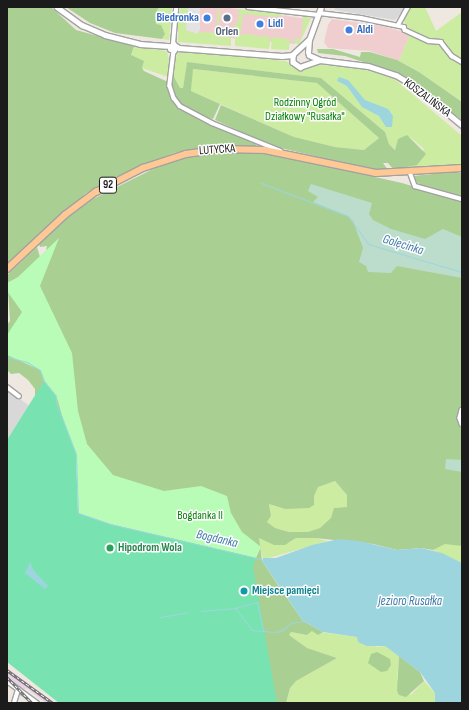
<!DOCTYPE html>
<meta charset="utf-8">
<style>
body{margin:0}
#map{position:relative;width:469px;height:710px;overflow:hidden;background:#eee8e0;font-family:"Sofia Sans Condensed",sans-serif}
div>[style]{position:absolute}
.residential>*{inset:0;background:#d9d8d8}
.commercial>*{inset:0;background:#f0cdce}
.industrial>*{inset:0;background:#e7d1e5}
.grass>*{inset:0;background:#cceca1}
.forest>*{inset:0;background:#a9d092}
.wetland>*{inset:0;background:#bcddcb}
.park>*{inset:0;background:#b8fcb8}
.pitch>*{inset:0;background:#78e3b1}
.parking>*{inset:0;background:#e3e3e3}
.water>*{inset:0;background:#9dd5df}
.stream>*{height:1px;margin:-0.5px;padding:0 0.5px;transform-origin:0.5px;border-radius:0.5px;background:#9dd5df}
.roads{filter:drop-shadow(1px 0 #a2a2a2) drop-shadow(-1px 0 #a2a2a2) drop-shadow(0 1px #a2a2a2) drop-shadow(0 -1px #a2a2a2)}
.minor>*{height:3.5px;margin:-1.75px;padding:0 1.75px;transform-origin:1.75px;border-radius:1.75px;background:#fff}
.tertiary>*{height:4.5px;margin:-2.25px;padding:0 2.25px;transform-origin:2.25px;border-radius:2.25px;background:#fff}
.primary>*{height:5.5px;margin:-2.75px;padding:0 2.75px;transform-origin:2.75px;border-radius:2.75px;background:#ffc894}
.rail>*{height:2.5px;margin-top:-1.25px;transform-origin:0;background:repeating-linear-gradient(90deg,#fff 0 3px,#696969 0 6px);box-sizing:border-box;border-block:1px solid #696969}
.dots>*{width:11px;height:11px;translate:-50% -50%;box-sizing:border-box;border:2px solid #fff;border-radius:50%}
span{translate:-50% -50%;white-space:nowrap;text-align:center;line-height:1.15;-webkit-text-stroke:3px #fff;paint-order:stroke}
.shield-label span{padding:1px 3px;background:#fff;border:1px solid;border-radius:3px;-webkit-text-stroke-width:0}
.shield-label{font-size:11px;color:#1b1b1b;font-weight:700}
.shop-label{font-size:12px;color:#366cbe;font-weight:700}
.right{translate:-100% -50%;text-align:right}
.left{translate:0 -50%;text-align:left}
.service-label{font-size:12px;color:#4e5e75;font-weight:700}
.street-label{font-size:12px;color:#1b1b1b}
.park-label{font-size:12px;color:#057e06}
.leisure-label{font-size:12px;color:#27864d;font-weight:700}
.culture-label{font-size:12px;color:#0d838f;font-weight:700}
.water-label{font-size:13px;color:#407ba8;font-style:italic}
.frame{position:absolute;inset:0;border:8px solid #1b1b1b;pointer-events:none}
</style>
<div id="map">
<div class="residential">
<div style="clip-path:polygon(334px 7px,406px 7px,395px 20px,335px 10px)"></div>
<div style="clip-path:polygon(7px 388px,29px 406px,7px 440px)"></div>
</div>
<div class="commercial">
<div style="clip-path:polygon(184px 7px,223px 7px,308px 19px,300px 41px,294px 44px,186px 34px)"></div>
<div style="clip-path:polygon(332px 19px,383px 26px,410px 34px,399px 61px,370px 51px,328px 48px,324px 42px,328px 25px)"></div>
</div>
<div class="industrial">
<div style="clip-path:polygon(7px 668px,33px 688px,55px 703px,46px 703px,26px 688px,23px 692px,7px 677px)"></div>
</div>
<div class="grass">
<div style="clip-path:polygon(159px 7px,172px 7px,169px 40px,162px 39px,165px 34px,156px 25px,155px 15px)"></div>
<div style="clip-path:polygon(181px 7px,188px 7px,186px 30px,198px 34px,199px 32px,216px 33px,218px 9px,220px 10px,218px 34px,220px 37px,231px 37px,231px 46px,178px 42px,178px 16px)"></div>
<div style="clip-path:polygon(411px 7px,425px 7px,436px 31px,462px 12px,462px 102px,419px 72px,399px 61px,410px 34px,403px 19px)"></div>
<div style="clip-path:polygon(236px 9px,283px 14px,277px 17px,243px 14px,240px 35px,252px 34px,257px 37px,258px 35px,263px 37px,263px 35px,271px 38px,269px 49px,235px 46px,235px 24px,238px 22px,239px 15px,239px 11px)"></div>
<div style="clip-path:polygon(303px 16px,311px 18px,299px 45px,291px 40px,300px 39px,302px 35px)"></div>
<div style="clip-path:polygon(278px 37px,289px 40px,290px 38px,289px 50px,271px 49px,272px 38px)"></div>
<div style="clip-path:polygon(134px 46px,167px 51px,170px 64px,168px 77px,142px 68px,131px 55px)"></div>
<div style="clip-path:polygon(181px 51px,286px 61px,300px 71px,316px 65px,357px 66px,392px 77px,462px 136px,462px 164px,401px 169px,405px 166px,417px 165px,424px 149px,410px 137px,397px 144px,396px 150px,389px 144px,385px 132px,321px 78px,187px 62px,183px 88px,180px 88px,173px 75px,177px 54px)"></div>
<div style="clip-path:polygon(192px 69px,318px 83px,379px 138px,364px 150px,335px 147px,294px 137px,191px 91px)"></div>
<div style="clip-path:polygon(335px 481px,347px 495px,348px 507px,344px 509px,338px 507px,332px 518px,320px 528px,308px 532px,289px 532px,274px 528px,267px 522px,271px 516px,269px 504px,285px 509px,314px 505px,314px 496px,318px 486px)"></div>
<div style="clip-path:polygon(262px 537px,289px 543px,296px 538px,315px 538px,328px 541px,269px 558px,263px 558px,261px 553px,258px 540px)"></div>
<div style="clip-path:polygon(442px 543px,462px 544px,462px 563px,433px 550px)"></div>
<div style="clip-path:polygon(312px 631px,357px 637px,377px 647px,385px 646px,399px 656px,397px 679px,411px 695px,424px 681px,435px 693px,435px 703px,286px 703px,290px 688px,296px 681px,337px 658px,307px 648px,289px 635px,291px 632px,307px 635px)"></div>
</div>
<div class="forest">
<div style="clip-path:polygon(7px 7px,51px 7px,76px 30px,134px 46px,131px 55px,144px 61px,142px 68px,144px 71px,168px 82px,168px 92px,177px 106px,185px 112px,256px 143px,256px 147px,208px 146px,174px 153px,113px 178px,86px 193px,7px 266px)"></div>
<div style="clip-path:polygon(66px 7px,159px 7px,155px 15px,156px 24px,161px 25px,165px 34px,162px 39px,115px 33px,90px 23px)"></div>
<div style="clip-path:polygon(317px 49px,333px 49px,360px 57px,361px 52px,370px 52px,397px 60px,419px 72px,462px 102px,462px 120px,405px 76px,345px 56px,318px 53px)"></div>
<div style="clip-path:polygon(187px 62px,321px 78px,385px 132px,389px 144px,395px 150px,398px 139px,407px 135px,426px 154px,417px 165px,394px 170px,388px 163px,383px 163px,388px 170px,374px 170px,272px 146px,215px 120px,221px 105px,294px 137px,335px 147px,364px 150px,379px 138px,317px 83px,193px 69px,191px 91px,220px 104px,213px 119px,209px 118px,184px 107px,175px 97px,172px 88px,173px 75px,180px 88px,183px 88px)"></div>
<div style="clip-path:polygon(evenodd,220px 152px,272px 154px,402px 183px,462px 201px,462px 407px,459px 414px,462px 427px,462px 546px,445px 544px,433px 550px,421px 548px,397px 550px,373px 544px,315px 538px,296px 538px,285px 545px,274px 545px,259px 538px,262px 561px,280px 588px,303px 621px,323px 632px,318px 635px,312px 631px,307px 635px,291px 632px,289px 635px,307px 648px,337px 658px,296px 681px,290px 688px,286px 703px,195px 703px,187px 558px,35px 398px,35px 389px,28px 380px,19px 373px,11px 374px,7px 370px,7px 325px,10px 321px,7px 275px,37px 247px,43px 267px,47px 246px,40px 247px,39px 244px,62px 222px,93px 199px,159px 166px,192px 156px,220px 152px,335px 481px,347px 495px,347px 507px,334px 508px,331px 518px,320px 528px,308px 532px,289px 532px,275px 528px,267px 522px,271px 516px,269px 504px,285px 509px,309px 508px,314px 505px,314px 496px,318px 487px,335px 481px)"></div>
<div style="clip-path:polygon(452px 172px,462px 173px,462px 196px,423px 186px,415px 181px,413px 176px)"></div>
<div style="clip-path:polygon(377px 652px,390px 659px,391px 665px,387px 671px,381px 672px,368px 663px,371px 654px)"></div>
<div style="clip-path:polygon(399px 656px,420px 672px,424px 681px,406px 697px,399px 695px,397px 691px)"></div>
</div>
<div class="wetland">
<div style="clip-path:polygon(311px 184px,372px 203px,369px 214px,373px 220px,391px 229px,425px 239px,443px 229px,462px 237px,462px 278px,397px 266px,391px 273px,368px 272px,366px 266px,359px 262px,363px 248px,353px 221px,348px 216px,313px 202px,318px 197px,308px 191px)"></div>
<div style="clip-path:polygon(462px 449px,462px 472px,445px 469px,446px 459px,462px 460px)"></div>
</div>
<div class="park">
<div style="clip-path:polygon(59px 238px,40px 286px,72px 353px,78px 411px,87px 444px,113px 475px,164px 491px,201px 486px,227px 496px,231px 513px,242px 532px,261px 547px,256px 558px,110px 524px,78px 513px,77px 467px,57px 398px,44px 381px,40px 370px,7px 355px,7px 335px,22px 312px,7px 291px,7px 283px,18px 277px)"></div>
</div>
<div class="pitch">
<div style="clip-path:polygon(44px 381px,56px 396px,56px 402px,76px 454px,78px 513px,110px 524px,256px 558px,253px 567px,277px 703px,59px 703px,7px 662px,7px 440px)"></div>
</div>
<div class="parking">
<div style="clip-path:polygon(188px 7px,200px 7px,200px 29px,198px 34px,186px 30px)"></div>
</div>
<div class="water">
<div style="clip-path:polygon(339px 77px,348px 80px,365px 100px,388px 109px,393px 116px,392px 127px,386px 127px,379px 116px,362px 107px,347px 86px,337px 81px)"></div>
<div style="clip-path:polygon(339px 539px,359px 541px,397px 550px,421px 548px,442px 553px,462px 563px,462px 703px,435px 703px,435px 693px,420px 672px,385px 646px,367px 646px,358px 642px,357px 637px,323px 632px,303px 621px,262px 561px,263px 558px,276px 558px,312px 545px)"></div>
<div style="clip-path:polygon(30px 562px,34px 571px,48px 586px,45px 589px,25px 573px)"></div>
</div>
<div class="stream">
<div style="left:261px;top:183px;width:93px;rotate:20.8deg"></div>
<div style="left:348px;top:216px;width:34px;rotate:54deg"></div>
<div style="left:368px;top:244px;width:98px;rotate:16.6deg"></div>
<div style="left:7px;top:351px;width:6px;rotate:90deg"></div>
<div style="left:7px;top:357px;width:21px;rotate:14deg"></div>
<div style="left:27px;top:362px;width:15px;rotate:32deg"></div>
<div style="left:40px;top:370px;width:12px;rotate:70deg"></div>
<div style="left:44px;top:381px;width:19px;rotate:51deg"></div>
<div style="left:56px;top:396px;width:6px;rotate:90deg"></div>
<div style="left:56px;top:402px;width:56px;rotate:69deg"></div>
<div style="left:76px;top:454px;width:59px;rotate:88.1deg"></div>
<div style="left:78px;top:513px;width:34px;rotate:19deg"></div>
<div style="left:110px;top:524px;width:155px;rotate:13.1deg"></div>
<div style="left:235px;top:608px;width:23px;rotate:-15deg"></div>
<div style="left:257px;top:602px;width:30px;rotate:78deg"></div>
<div style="left:263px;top:631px;width:10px;rotate:6deg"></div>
<div style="left:201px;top:611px;width:34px;rotate:-5deg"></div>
<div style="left:235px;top:608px;width:28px;rotate:52deg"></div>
<div style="left:252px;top:630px;width:11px;rotate:5deg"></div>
<div style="left:160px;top:617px;width:28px;rotate:-10deg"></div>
<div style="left:275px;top:632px;width:6px;rotate:-9deg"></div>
<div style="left:281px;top:631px;width:13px;rotate:-39deg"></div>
<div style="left:291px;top:623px;width:12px;rotate:-9deg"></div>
</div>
<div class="roads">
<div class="minor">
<div style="left:248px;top:7px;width:71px;rotate:6.4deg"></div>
<div style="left:319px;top:13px;width:42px;rotate:6.8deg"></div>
<div style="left:361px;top:18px;width:44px;rotate:11.8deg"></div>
<div style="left:404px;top:27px;width:3px;rotate:72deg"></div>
<div style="left:405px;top:30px;width:26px;rotate:25deg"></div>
<div style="left:429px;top:41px;width:12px;rotate:5deg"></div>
<div style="left:441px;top:42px;width:18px;rotate:52deg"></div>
<div style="left:452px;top:56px;width:12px;rotate:31deg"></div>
<div style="left:398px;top:25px;width:21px;rotate:-61deg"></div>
<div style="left:173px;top:44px;width:37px;rotate:-85deg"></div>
<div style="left:174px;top:51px;width:35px;rotate:97deg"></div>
<div style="left:170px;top:86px;width:13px;rotate:72deg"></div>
<div style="left:174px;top:98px;width:10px;rotate:53deg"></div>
<div style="left:180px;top:106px;width:36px;rotate:28deg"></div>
<div style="left:212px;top:123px;width:74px;rotate:22.1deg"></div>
<div style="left:410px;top:172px;width:15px;rotate:70deg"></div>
<div style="left:415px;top:186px;width:49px;rotate:15.5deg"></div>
<div style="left:7px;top:387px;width:15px;rotate:37deg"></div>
<div style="left:462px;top:410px;width:8px;rotate:104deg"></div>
<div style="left:460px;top:418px;width:6px;rotate:72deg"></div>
<div style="left:7px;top:681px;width:37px;rotate:36deg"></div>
<div style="left:14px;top:703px;width:14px;rotate:-73deg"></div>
</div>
<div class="tertiary">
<div style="left:57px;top:7px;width:31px;rotate:36deg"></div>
<div style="left:82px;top:25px;width:25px;rotate:23deg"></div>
<div style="left:105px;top:35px;width:36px;rotate:14deg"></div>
<div style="left:140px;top:44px;width:30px;rotate:4deg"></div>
<div style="left:309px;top:40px;width:22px;rotate:137deg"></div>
<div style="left:293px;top:55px;width:7px;rotate:90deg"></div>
<div style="left:293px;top:62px;width:9px;rotate:36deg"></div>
<div style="left:300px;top:67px;width:21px;rotate:-19deg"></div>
<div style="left:176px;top:47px;width:4px;rotate:117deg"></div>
<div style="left:174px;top:51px;width:4px;rotate:-153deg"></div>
<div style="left:170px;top:49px;width:6px;rotate:-59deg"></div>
<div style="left:173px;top:44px;width:7px;rotate:34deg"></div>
<div style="left:179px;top:48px;width:103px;rotate:4.4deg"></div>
<div style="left:282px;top:56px;width:11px;rotate:-5deg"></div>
<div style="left:308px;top:53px;width:13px;rotate:-86deg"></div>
<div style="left:309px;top:40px;width:35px;rotate:-70deg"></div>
<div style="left:309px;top:55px;width:12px;rotate:24deg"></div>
<div style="left:320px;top:60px;width:48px;rotate:7.1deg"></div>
<div style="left:368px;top:66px;width:29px;rotate:18deg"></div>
<div style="left:396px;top:75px;width:23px;rotate:31deg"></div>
<div style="left:416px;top:87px;width:60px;rotate:39.6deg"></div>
</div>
<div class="primary">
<div style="left:7px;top:269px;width:79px;rotate:-43deg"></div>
<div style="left:65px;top:215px;width:39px;rotate:-37deg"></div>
<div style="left:96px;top:192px;width:53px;rotate:-27.1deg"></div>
<div style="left:143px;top:168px;width:45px;rotate:-18deg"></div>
<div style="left:186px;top:154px;width:37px;rotate:-8deg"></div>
<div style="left:223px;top:149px;width:42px;rotate:1.4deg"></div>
<div style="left:265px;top:150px;width:113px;rotate:11.7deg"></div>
<div style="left:376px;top:173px;width:86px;rotate:-3.3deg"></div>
</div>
</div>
<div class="rail">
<div style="left:7px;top:670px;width:57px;rotate:35.7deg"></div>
<div style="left:7px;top:677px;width:36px;rotate:46deg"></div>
</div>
<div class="dots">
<div style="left:207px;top:18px;background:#3f7fe0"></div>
<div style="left:227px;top:18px;background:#5c6f8a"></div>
<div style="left:260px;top:24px;background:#3f7fe0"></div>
<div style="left:349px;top:30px;background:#3f7fe0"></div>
<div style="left:110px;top:548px;background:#2e9e5b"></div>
<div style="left:244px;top:591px;background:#0f9aa8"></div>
</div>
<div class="shield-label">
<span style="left:108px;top:185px">92</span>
</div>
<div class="shop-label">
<span class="right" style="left:199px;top:18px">Biedronka</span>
<span class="left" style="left:268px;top:24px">Lidl</span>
<span class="left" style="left:357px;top:30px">Aldi</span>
</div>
<div class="service-label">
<span style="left:227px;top:32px">Orlen</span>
</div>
<div class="street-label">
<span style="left:427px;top:98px;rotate:37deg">KOSZALIŃSKA</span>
<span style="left:217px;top:150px;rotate:-4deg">LUTYCKA</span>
</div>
<div class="park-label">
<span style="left:305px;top:110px">Rodzinny Ogród<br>Działkowy "Rusałka"</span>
<span style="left:200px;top:516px">Bogdanka II</span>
</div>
<div class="leisure-label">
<span class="left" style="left:118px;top:548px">Hipodrom Wola</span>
</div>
<div class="culture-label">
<span class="left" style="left:252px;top:591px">Miejsce pamięci</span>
</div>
<div class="water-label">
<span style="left:403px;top:245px;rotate:17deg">Golęcinka</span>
<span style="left:217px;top:539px;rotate:13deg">Bogdanka</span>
<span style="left:410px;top:601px">Jezioro Rusałka</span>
</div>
<div class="frame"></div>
</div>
